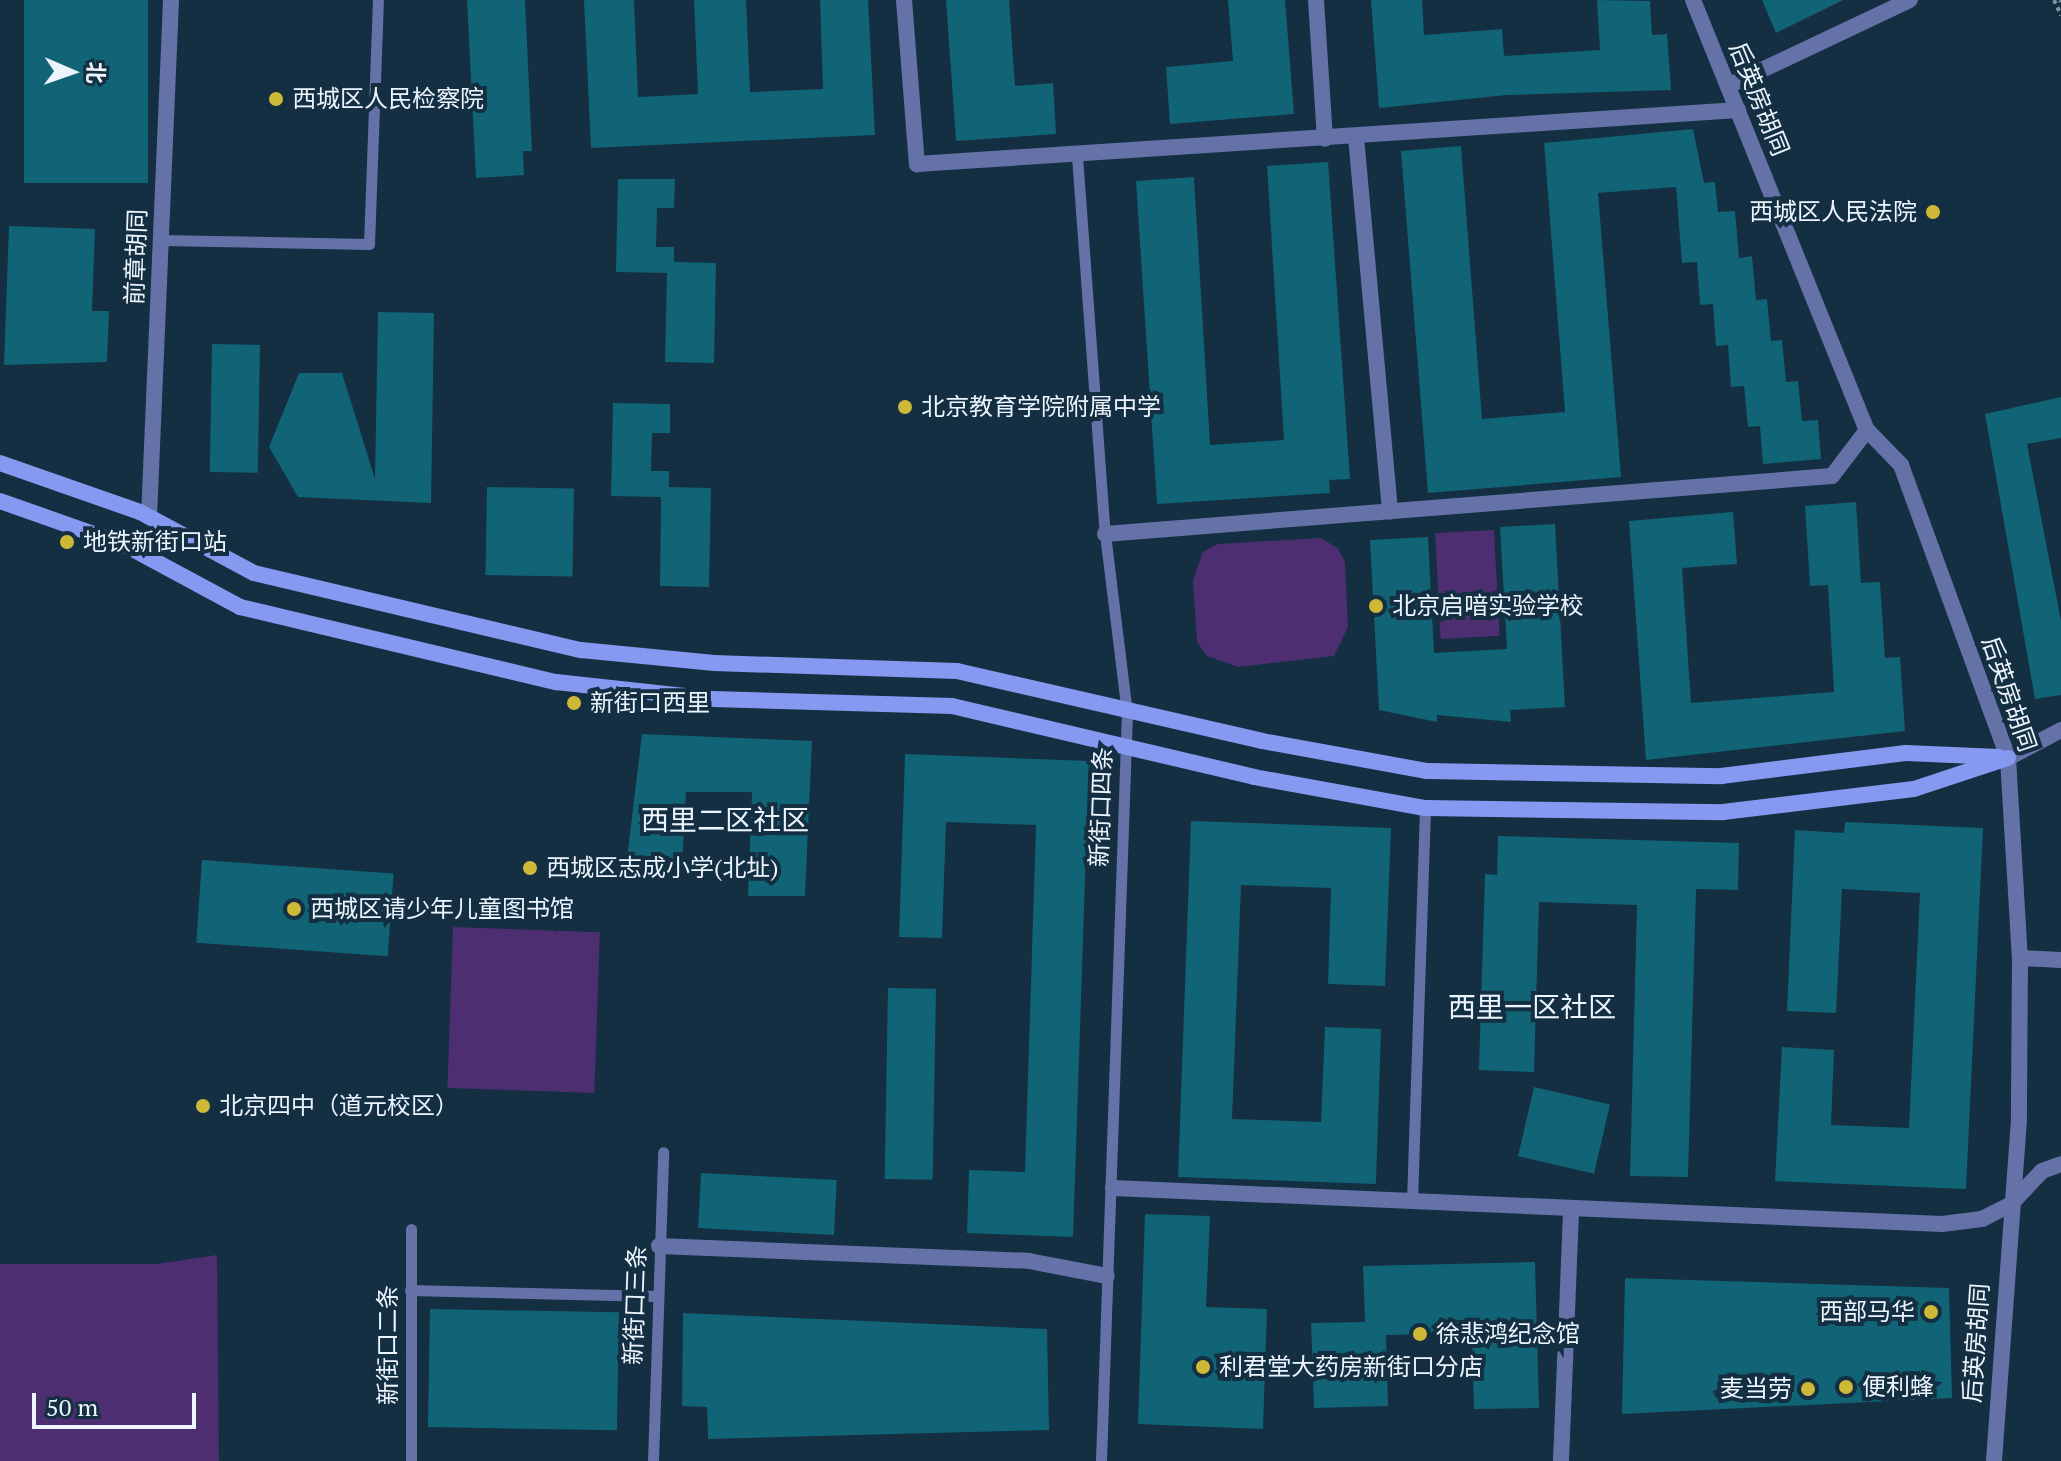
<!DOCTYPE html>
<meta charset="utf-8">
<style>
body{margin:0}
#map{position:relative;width:2061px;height:1461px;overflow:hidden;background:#142e42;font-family:"PT Serif","Noto Sans SC",serif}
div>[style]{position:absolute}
.green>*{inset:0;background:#4c2e71;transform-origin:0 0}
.building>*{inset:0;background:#106475;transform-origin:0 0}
.path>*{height:4px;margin-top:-2px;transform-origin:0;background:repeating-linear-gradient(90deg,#8192a0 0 4px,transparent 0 8px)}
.lane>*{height:11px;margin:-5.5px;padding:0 5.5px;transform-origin:5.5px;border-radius:5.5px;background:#6572a8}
.street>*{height:16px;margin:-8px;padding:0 8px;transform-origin:8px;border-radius:8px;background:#6572a8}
.secondary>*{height:16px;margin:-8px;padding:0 8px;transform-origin:8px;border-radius:8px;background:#8699f0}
.dots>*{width:22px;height:22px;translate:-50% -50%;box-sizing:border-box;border:4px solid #142e42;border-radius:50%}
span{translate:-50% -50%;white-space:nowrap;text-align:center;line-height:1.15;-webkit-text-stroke:8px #142e42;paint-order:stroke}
.poi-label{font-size:24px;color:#ecf5fd}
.left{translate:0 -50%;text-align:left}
.right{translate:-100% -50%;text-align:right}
.street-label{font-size:24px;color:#ecf5fd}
.quarter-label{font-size:28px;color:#ecf5fd}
.north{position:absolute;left:32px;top:32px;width:80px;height:80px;-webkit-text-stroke:6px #142e42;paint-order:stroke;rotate:92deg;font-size:22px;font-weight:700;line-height:32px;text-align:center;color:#ecf5fd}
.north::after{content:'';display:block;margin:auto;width:28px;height:36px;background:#ecf5fd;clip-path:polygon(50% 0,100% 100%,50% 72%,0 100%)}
.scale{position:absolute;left:32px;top:1393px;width:164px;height:36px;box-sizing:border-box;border:4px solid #ecf5fd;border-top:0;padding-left:10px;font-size:24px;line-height:28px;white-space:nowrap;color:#ecf5fd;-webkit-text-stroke:6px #142e42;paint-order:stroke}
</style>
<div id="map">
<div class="green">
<div style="left:1494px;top:530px;width:106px;height:59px;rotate:87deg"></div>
<div style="clip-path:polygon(1320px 538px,1338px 548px,1345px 562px,1348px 627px,1334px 656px,1238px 667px,1207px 656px,1197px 642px,1193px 580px,1203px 552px,1218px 544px)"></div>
<div style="left:453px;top:927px;width:147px;height:161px;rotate:2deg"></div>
<div style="clip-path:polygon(217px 1255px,219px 1461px,0 1461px,0 1264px,156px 1264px)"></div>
</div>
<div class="building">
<div style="left:24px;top:0;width:124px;height:183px"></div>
<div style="clip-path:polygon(467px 0,525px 0,532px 151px,523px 151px,524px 175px,476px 178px)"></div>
<div style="clip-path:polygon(584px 0,634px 0,638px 97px,698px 94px,694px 0,746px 0,750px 92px,823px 89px,820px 0,868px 0,875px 135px,591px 148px)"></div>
<div style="clip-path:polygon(946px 0,1009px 0,1015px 86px,1053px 83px,1056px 134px,956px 141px)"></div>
<div style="clip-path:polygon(1228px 0,1285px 0,1294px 114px,1170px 124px,1166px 67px,1233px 61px)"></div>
<div style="clip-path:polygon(1371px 0,1422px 0,1424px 35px,1502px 29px,1504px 56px,1600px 50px,1597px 0,1650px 1px,1652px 35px,1667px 34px,1671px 90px,1507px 95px,1379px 108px)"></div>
<div style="clip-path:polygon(1762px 0,1843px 0,1776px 33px)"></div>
<div style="clip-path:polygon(1693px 129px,1704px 183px,1715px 182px,1718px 212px,1735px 211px,1739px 258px,1752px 256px,1756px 300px,1767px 299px,1771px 341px,1782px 340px,1786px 382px,1798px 381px,1802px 421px,1818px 420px,1821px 459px,1763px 464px,1760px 426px,1748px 427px,1744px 386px,1731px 387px,1728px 345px,1716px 346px,1713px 304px,1700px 305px,1697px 262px,1682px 263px,1676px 187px,1598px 193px,1621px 477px,1428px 493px,1401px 151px,1461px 146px,1482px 419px,1565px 412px,1544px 143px)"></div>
<div style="clip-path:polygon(1328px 162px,1350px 479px,1329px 480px,1330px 493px,1157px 504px,1136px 181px,1194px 177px,1210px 445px,1284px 440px,1267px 166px)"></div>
<div style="clip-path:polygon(618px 179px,675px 179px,674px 208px,657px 208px,656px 247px,674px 247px,674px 262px,716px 263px,714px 363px,665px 362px,667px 273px,616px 272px)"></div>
<div style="clip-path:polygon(9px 226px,95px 229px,92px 311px,109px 311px,107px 362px,4px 365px)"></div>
<div style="clip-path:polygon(378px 312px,434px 313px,431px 503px,298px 497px,269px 447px,299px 373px,342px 373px,375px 479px)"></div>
<div style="left:212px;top:344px;width:48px;height:128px;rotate:1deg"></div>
<div style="clip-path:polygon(2061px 397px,2061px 438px,2027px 444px,2061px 621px,2061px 695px,2035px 699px,1985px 414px)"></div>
<div style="clip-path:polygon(613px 403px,670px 404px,670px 433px,652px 433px,651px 471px,669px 471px,669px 487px,711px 488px,709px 587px,660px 586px,661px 497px,611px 496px)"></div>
<div style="left:487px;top:487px;width:87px;height:88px;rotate:1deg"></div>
<div style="clip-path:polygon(1856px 502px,1861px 583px,1880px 582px,1885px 658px,1900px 657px,1905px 731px,1646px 760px,1629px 521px,1733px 512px,1737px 564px,1682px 568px,1691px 703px,1834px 692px,1828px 585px,1810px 586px,1805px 506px)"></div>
<div style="clip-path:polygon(1555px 524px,1565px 707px,1510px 710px,1511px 722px,1437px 715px,1437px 722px,1379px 710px,1370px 540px,1428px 537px,1434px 653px,1507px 649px,1500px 527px)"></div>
<div style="clip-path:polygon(642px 734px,812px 741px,805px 896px,748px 896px,752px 792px,686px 792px,682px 866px,626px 867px)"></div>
<div style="clip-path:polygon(905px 754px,1089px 761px,1073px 1237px,967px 1233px,969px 1170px,1025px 1172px,1036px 825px,946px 822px,942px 938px,899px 937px)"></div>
<div style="clip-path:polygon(1191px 821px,1391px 828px,1385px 986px,1328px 984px,1331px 888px,1241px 885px,1232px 1119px,1321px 1122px,1325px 1027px,1381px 1029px,1376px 1184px,1178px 1177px)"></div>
<div style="clip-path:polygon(1845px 822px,1983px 828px,1966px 1189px,1775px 1181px,1782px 1047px,1834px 1050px,1831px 1125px,1909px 1128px,1920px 893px,1842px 889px,1836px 1013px,1787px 1011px,1795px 830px,1844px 833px)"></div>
<div style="clip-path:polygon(1498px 836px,1739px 843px,1738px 890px,1696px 889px,1688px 1177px,1630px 1176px,1637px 905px,1539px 902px,1534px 1072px,1479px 1070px,1485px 874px,1497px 875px)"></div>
<div style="left:202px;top:860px;width:192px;height:83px;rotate:4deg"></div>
<div style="left:888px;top:988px;width:48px;height:191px;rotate:1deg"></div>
<div style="left:1534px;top:1087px;width:78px;height:71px;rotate:13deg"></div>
<div style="left:701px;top:1173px;width:136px;height:55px;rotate:3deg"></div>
<div style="clip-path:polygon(1145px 1214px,1210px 1216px,1206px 1307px,1267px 1309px,1263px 1429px,1138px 1424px)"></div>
<div style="clip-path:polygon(1535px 1262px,1539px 1408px,1474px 1409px,1472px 1333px,1386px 1335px,1388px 1406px,1314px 1408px,1311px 1323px,1365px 1322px,1363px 1266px)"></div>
<div style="clip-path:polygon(1625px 1278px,1949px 1288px,1952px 1398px,1622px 1414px)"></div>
<div style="left:430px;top:1309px;width:189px;height:118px;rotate:1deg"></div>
<div style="clip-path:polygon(683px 1313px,1047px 1329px,1049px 1430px,708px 1439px,707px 1407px,682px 1406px)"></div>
</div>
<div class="path">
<div style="left:2054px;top:0;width:17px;rotate:65deg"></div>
<div style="left:2060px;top:0;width:2px;rotate:63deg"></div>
</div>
<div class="lane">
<div style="left:1077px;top:156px;width:379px;rotate:85.8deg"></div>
<div style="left:1105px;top:534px;width:179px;rotate:83deg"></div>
<div style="left:1127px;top:712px;width:749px;rotate:91.99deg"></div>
<div style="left:160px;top:240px;width:209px;rotate:1.1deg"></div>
<div style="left:369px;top:244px;width:244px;rotate:-87.9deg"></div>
<div style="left:1412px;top:1201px;width:393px;rotate:-88.1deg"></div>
<div style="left:410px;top:1290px;width:247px;rotate:1.4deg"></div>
<div style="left:411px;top:1461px;width:232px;rotate:-90deg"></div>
<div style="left:653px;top:1461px;width:309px;rotate:-88.1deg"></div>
</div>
<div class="street">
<div style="left:904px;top:0;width:165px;rotate:85.5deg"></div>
<div style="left:917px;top:164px;width:823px;rotate:-3.76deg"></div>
<div style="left:1316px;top:0;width:139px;rotate:86.3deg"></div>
<div style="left:1693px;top:0;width:464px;rotate:68deg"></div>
<div style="left:1867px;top:430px;width:49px;rotate:45.8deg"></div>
<div style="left:1901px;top:465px;width:312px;rotate:69.9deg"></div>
<div style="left:2008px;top:758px;width:200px;rotate:86.6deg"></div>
<div style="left:2020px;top:958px;width:162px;rotate:90.4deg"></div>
<div style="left:2019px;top:1120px;width:342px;rotate:94.2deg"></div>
<div style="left:1728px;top:86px;width:201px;rotate:-25.3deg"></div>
<div style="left:1356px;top:137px;width:376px;rotate:84.8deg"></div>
<div style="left:149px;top:517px;width:517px;rotate:-87.56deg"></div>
<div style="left:1105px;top:534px;width:729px;rotate:-4.56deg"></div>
<div style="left:1832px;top:476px;width:58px;rotate:-52.7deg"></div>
<div style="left:2008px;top:758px;width:60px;rotate:-27.8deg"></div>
<div style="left:2020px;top:958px;width:41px;rotate:2.8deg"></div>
<div style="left:1113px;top:1188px;width:830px;rotate:2.49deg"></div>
<div style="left:1942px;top:1224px;width:40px;rotate:-7.1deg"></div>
<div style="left:1982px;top:1219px;width:33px;rotate:-27deg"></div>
<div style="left:2011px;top:1204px;width:45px;rotate:-46.8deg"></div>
<div style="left:2042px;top:1171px;width:20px;rotate:-20deg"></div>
<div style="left:659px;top:1246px;width:370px;rotate:2.3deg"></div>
<div style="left:1029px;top:1261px;width:79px;rotate:10.9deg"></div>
<div style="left:1561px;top:1461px;width:253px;rotate:-87.7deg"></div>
</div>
<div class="secondary">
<div style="left:0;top:463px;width:148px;rotate:19.3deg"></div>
<div style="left:140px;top:512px;width:129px;rotate:28.2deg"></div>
<div style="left:254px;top:573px;width:336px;rotate:13.3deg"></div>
<div style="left:581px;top:650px;width:134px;rotate:5.6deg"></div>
<div style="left:714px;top:663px;width:243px;rotate:1.9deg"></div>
<div style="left:957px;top:671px;width:313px;rotate:12.9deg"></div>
<div style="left:1262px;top:741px;width:168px;rotate:10.3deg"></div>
<div style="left:1427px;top:771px;width:294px;rotate:1deg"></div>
<div style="left:1721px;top:776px;width:186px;rotate:-7.1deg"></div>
<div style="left:1906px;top:753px;width:93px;rotate:2.5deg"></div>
<div style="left:0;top:501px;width:133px;rotate:19.4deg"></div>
<div style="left:125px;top:545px;width:131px;rotate:28.3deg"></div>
<div style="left:240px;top:607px;width:325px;rotate:13.4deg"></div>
<div style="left:556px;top:682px;width:157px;rotate:6.2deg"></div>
<div style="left:712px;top:699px;width:240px;rotate:1.7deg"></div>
<div style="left:952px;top:706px;width:310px;rotate:13.2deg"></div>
<div style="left:1254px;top:777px;width:174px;rotate:10.3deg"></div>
<div style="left:1425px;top:808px;width:298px;rotate:0.8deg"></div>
<div style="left:1723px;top:812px;width:192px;rotate:-6.9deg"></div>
<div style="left:1914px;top:789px;width:99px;rotate:-18.3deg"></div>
</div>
<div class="dots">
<div style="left:276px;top:99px;background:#ceb838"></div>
<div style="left:1933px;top:212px;background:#ceb838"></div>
<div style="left:905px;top:407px;background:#ceb838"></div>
<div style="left:67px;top:542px;background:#ceb838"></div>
<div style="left:1376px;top:606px;background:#ceb838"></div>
<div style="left:574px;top:703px;background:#ceb838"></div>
<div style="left:530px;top:868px;background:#ceb838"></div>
<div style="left:294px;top:909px;background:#ceb838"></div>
<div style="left:203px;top:1106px;background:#ceb838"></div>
<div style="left:1931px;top:1312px;background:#ceb838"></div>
<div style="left:1420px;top:1334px;background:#ceb838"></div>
<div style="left:1203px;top:1367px;background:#ceb838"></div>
<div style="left:1846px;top:1387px;background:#ceb838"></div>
<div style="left:1808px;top:1389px;background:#ceb838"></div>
</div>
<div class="poi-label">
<span class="left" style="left:292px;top:99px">西城区人民检察院</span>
<span class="right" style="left:1917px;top:212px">西城区人民法院</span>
<span class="left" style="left:921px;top:407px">北京教育学院附属中学</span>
<span class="left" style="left:83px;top:542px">地铁新街口站</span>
<span class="left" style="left:1392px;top:606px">北京启喑实验学校</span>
<span class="left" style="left:590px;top:703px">新街口西里</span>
<span class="left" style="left:546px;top:868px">西城区志成小学(北址)</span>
<span class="left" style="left:310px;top:909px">西城区请少年儿童图书馆</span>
<span class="left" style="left:219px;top:1106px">北京四中（道元校区）</span>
<span class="right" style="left:1915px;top:1312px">西部马华</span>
<span class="left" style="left:1436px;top:1334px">徐悲鸿纪念馆</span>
<span class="left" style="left:1219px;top:1367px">利君堂大药房新街口分店</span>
<span class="left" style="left:1862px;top:1387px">便利蜂</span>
<span class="right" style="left:1792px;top:1389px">麦当劳</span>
</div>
<div class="street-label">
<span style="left:1759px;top:99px;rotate:68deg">后英房胡同</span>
<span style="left:136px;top:257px;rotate:-88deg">前章胡同</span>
<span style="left:2009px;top:694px;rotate:71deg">后英房胡同</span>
<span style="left:1101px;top:807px;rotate:-88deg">新街口四条</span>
<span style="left:635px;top:1305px;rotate:-88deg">新街口三条</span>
<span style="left:1976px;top:1343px;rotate:-86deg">后英房胡同</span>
<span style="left:388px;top:1345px;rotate:-90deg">新街口二条</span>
</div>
<div class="quarter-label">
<span style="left:725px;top:820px">西里二区社区</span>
<span style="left:1532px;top:1007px">西里一区社区</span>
</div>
<div class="north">北</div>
<div class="scale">50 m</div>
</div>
